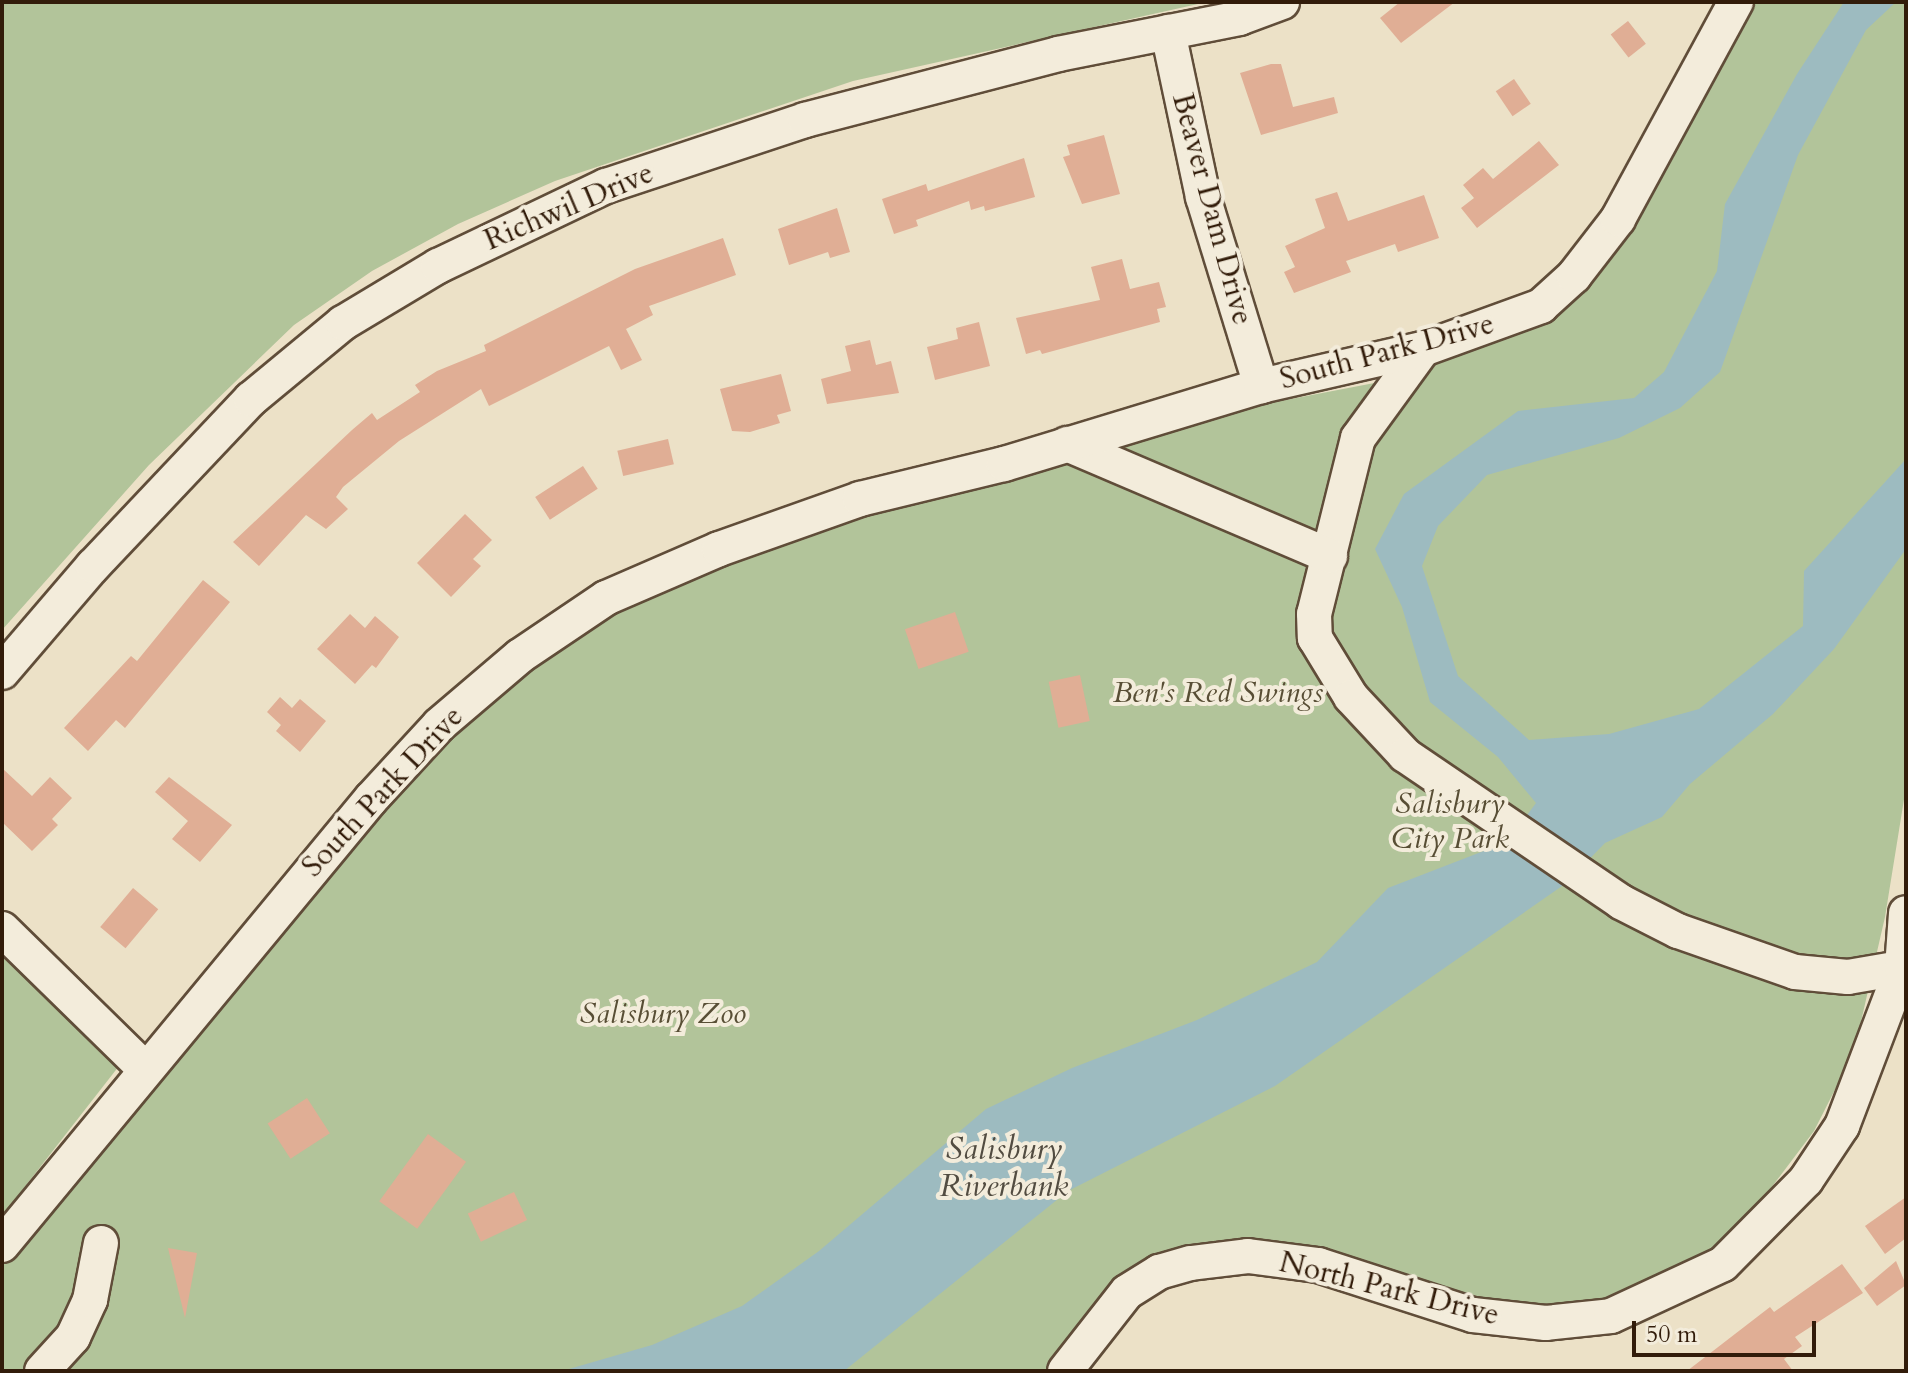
<!DOCTYPE html>
<style>
body{margin:0}
#map{position:relative;width:1908px;height:1373px;overflow:hidden;background:#ece1c7;font-family:Cardo,serif}
div>[style]{position:absolute}
.green>*{inset:0;background:#b2c49a}
.water>*{inset:0;background:#9dbbc0}
.building>*{inset:0;background:#e0ae95;transform-origin:0 0}
.roads{filter:drop-shadow(2px 0 #604d39) drop-shadow(-2px 0 #604d39) drop-shadow(0 2px #604d39) drop-shadow(0 -2px #604d39)}
.minor>*{height:34px;margin:-17px;padding:0 17px;transform-origin:17px;border-radius:17px;background:#f3ecdb}
span{translate:-50% -50%;white-space:nowrap;text-align:center;line-height:1.15;-webkit-text-stroke:8px #f3ecdb;paint-order:stroke}
.street-label{font-size:30px;color:#321c0a}
.park-label{font-size:30px;color:#584e35;font-style:italic}
.water-label{font-size:32px;color:#524c41;font-style:italic}
.frame{position:absolute;inset:0;border:4px solid #321c0a;pointer-events:none}
.scale{position:absolute;left:1632px;top:1321px;width:184px;height:36px;box-sizing:border-box;border:4px solid #321c0a;border-top:0;padding-left:10px;font-size:24px;line-height:28px;white-space:nowrap;color:#321c0a;-webkit-text-stroke:6px #f3ecdb;paint-order:stroke}
</style>
<div id="map">
<div class="green">
<div style="clip-path:polygon(2px 2px,1207px 2px,853px 81px,555px 181px,458px 224px,372px 271px,294px 325px,149px 465px,2px 630px)"></div>
<div style="clip-path:polygon(1745px 2px,1906px 2px,1906px 787px,1885px 917px,1854px 1052px,1814px 1131px,1743px 1225px,1716px 1249px,1623px 1298px,1543px 1307px,1486px 1300px,1348px 1255px,1266px 1240px,1180px 1251px,1129px 1270px,1109px 1285px,1050px 1371px,2px 1371px,2px 1264px,387px 801px,497px 688px,609px 610px,778px 539px,1265px 404px,1390px 380px,1443px 362px,1543px 316px)"></div>
<div style="clip-path:polygon(2px 944px,119px 1066px,2px 1216px)"></div>
</div>
<div class="water">
<div style="clip-path:polygon(1844px 2px,1896px 2px,1866px 30px,1798px 155px,1720px 372px,1680px 408px,1619px 438px,1487px 475px,1438px 526px,1422px 566px,1458px 676px,1529px 740px,1609px 734px,1699px 709px,1803px 626px,1804px 571px,1906px 459px,1906px 549px,1834px 649px,1773px 714px,1690px 784px,1662px 817px,1605px 843px,1565px 884px,1275px 1086px,1068px 1191px,844px 1371px,562px 1371px,652px 1345px,742px 1306px,819px 1251px,986px 1109px,1072px 1068px,1197px 1020px,1317px 962px,1388px 888px,1507px 842px,1536px 803px,1498px 757px,1430px 702px,1402px 607px,1375px 549px,1404px 494px,1518px 411px,1634px 398px,1664px 372px,1717px 271px,1725px 204px,1797px 74px)"></div>
</div>
<div class="building">
<div style="clip-path:polygon(1400px 2px,1455px 2px,1401px 43px,1380px 18px)"></div>
<div style="left:1628px;top:21px;width:29px;height:22px;rotate:52deg"></div>
<div style="clip-path:polygon(1271px 64px,1281px 64px,1293px 107px,1334px 97px,1338px 113px,1261px 135px,1240px 73px)"></div>
<div style="left:1514px;top:79px;width:30px;height:22px;rotate:56deg"></div>
<div style="clip-path:polygon(1104px 135px,1120px 194px,1082px 204px,1063px 157px,1070px 155px,1067px 145px)"></div>
<div style="clip-path:polygon(1539px 141px,1559px 165px,1477px 228px,1461px 208px,1474px 198px,1463px 185px,1483px 168px,1493px 179px)"></div>
<div style="clip-path:polygon(1024px 158px,1035px 197px,985px 211px,984px 206px,971px 210px,969px 201px,916px 220px,918px 226px,894px 234px,882px 199px,926px 184px,928px 191px)"></div>
<div style="clip-path:polygon(1337px 192px,1348px 221px,1424px 195px,1439px 238px,1398px 252px,1395px 244px,1346px 261px,1351px 272px,1294px 293px,1284px 272px,1295px 267px,1285px 246px,1325px 228px,1315px 199px)"></div>
<div style="clip-path:polygon(837px 208px,850px 252px,830px 258px,828px 252px,789px 265px,778px 229px)"></div>
<div style="clip-path:polygon(723px 238px,736px 275px,649px 306px,653px 315px,626px 329px,642px 360px,621px 370px,609px 346px,489px 406px,481px 389px,399px 441px,343px 487px,336px 497px,348px 509px,326px 529px,306px 515px,259px 566px,233px 542px,352px 430px,372px 413px,377px 420px,420px 392px,415px 385px,437px 371px,486px 351px,484px 345px,635px 269px)"></div>
<div style="clip-path:polygon(1122px 259px,1130px 289px,1159px 282px,1166px 307px,1157px 309px,1160px 322px,1042px 354px,1040px 350px,1026px 354px,1016px 318px,1100px 300px,1091px 267px)"></div>
<div style="clip-path:polygon(979px 322px,990px 366px,935px 380px,927px 347px,958px 339px,956px 328px)"></div>
<div style="clip-path:polygon(870px 340px,876px 365px,891px 361px,899px 393px,827px 404px,821px 379px,851px 371px,845px 346px)"></div>
<div style="clip-path:polygon(781px 374px,791px 411px,777px 415px,780px 423px,750px 432px,732px 431px,720px 389px)"></div>
<div style="left:668px;top:439px;width:26px;height:52px;rotate:77deg"></div>
<div style="left:583px;top:466px;width:27px;height:57px;rotate:57deg"></div>
<div style="clip-path:polygon(465px 514px,492px 540px,473px 559px,481px 566px,451px 597px,417px 563px)"></div>
<div style="clip-path:polygon(203px 580px,230px 602px,125px 728px,116px 720px,88px 751px,64px 728px,131px 656px,137px 661px)"></div>
<div style="left:955px;top:612px;width:42px;height:53px;rotate:71deg"></div>
<div style="clip-path:polygon(350px 614px,365px 628px,375px 616px,399px 637px,376px 668px,372px 665px,355px 684px,317px 649px)"></div>
<div style="left:1080px;top:675px;width:47px;height:32px;rotate:78deg"></div>
<div style="clip-path:polygon(280px 697px,292px 708px,300px 699px,326px 721px,300px 752px,276px 731px,281px 725px,267px 712px)"></div>
<div style="clip-path:polygon(2px 768px,32px 796px,50px 777px,72px 798px,52px 819px,58px 825px,32px 851px,2px 822px)"></div>
<div style="clip-path:polygon(169px 777px,232px 825px,200px 862px,172px 839px,188px 821px,155px 792px)"></div>
<div style="left:133px;top:888px;width:33px;height:51px;rotate:40deg"></div>
<div style="left:307px;top:1098px;width:42px;height:47px;rotate:57deg"></div>
<div style="left:428px;top:1134px;width:47px;height:83px;rotate:36deg"></div>
<div style="left:514px;top:1192px;width:31px;height:51px;rotate:65deg"></div>
<div style="clip-path:polygon(1906px 1197px,1906px 1238px,1885px 1254px,1865px 1226px)"></div>
<div style="clip-path:polygon(168px 1248px,197px 1253px,185px 1318px)"></div>
<div style="clip-path:polygon(1896px 1261px,1906px 1285px,1877px 1306px,1864px 1288px)"></div>
<div style="clip-path:polygon(1842px 1264px,1863px 1293px,1795px 1337px,1802px 1346px,1784px 1359px,1793px 1371px,1687px 1371px,1770px 1307px,1774px 1312px)"></div>
</div>
<div class="roads">
<div class="minor">
<div style="left:1168px;top:32px;width:169px;rotate:78deg"></div>
<div style="left:1203px;top:197px;width:198px;rotate:72.9deg"></div>
<div style="left:1423px;top:349px;width:110px;rotate:126.1deg"></div>
<div style="left:1358px;top:438px;width:181px;rotate:104deg"></div>
<div style="left:1314px;top:614px;width:24px;rotate:88deg"></div>
<div style="left:1315px;top:638px;width:69px;rotate:58.6deg"></div>
<div style="left:1351px;top:697px;width:79px;rotate:47deg"></div>
<div style="left:1405px;top:755px;width:261px;rotate:34.2deg"></div>
<div style="left:1621px;top:902px;width:64px;rotate:27deg"></div>
<div style="left:1678px;top:931px;width:124px;rotate:19.3deg"></div>
<div style="left:1795px;top:972px;width:53px;rotate:5.4deg"></div>
<div style="left:1848px;top:977px;width:59px;rotate:-9.8deg"></div>
<div style="left:1067px;top:444px;width:286px;rotate:23.1deg"></div>
<div style="left:2px;top:672px;width:140px;rotate:-49.4deg"></div>
<div style="left:93px;top:566px;width:230px;rotate:-46.6deg"></div>
<div style="left:251px;top:399px;width:119px;rotate:-39.6deg"></div>
<div style="left:343px;top:323px;width:111px;rotate:-31deg"></div>
<div style="left:438px;top:266px;width:186px;rotate:-25.5deg"></div>
<div style="left:606px;top:186px;width:210px;rotate:-18.3deg"></div>
<div style="left:805px;top:120px;width:261px;rotate:-14.6deg"></div>
<div style="left:1058px;top:54px;width:185px;rotate:-11.2deg"></div>
<div style="left:1239px;top:18px;width:46px;rotate:-20.4deg"></div>
<div style="left:2px;top:929px;width:200px;rotate:44.4deg"></div>
<div style="left:2px;top:1245px;width:579px;rotate:-50.4deg"></div>
<div style="left:371px;top:799px;width:100px;rotate:-47.4deg"></div>
<div style="left:439px;top:725px;width:106px;rotate:-40.4deg"></div>
<div style="left:520px;top:656px;width:104px;rotate:-34deg"></div>
<div style="left:606px;top:598px;width:123px;rotate:-23.4deg"></div>
<div style="left:719px;top:549px;width:150px;rotate:-19.5deg"></div>
<div style="left:860px;top:499px;width:148px;rotate:-13.7deg"></div>
<div style="left:1004px;top:464px;width:269px;rotate:-16.9deg"></div>
<div style="left:1261px;top:386px;width:166px;rotate:-12.9deg"></div>
<div style="left:1423px;top:349px;width:126px;rotate:-20deg"></div>
<div style="left:1541px;top:306px;width:45px;rotate:-42.3deg"></div>
<div style="left:1574px;top:276px;width:72px;rotate:-52.3deg"></div>
<div style="left:1618px;top:219px;width:247px;rotate:-61.5deg"></div>
<div style="left:42px;top:1371px;width:46px;rotate:-47.6deg"></div>
<div style="left:73px;top:1337px;width:41px;rotate:-65.3deg"></div>
<div style="left:90px;top:1300px;width:58px;rotate:-79.1deg"></div>
<div style="left:1065px;top:1371px;width:100px;rotate:-51.9deg"></div>
<div style="left:1127px;top:1292px;width:38px;rotate:-32deg"></div>
<div style="left:1159px;top:1272px;width:33px;rotate:-16deg"></div>
<div style="left:1191px;top:1263px;width:57px;rotate:-7deg"></div>
<div style="left:1248px;top:1256px;width:71px;rotate:7.3deg"></div>
<div style="left:1318px;top:1265px;width:163px;rotate:17.9deg"></div>
<div style="left:1473px;top:1315px;width:73px;rotate:6.3deg"></div>
<div style="left:1546px;top:1323px;width:65px;rotate:-6.1deg"></div>
<div style="left:1611px;top:1316px;width:123px;rotate:-24.9deg"></div>
<div style="left:1723px;top:1264px;width:118px;rotate:-45.3deg"></div>
<div style="left:1806px;top:1180px;width:65px;rotate:-56.3deg"></div>
<div style="left:1842px;top:1126px;width:169px;rotate:-69.2deg"></div>
<div style="left:1902px;top:968px;width:55px;rotate:-85.8deg"></div>
</div>
</div>
<div class="street-label">
<span style="left:569px;top:207px;rotate:-23deg">Richwil Drive</span>
<span style="left:1212px;top:209px;rotate:75deg">Beaver Dam Drive</span>
<span style="left:1387px;top:352px;rotate:-15deg">South Park Drive</span>
<span style="left:383px;top:792px;rotate:-47deg">South Park Drive</span>
<span style="left:1389px;top:1289px;rotate:14deg">North Park Drive</span>
</div>
<div class="park-label">
<span style="left:1218px;top:693px">Ben's Red Swings</span>
<span style="left:1450px;top:821px">Salisbury<br>City Park</span>
<span style="left:663px;top:1014px">Salisbury Zoo</span>
</div>
<div class="water-label">
<span style="left:1004px;top:1168px">Salisbury<br>Riverbank</span>
</div>
<div class="frame"></div>
<div class="scale">50 m</div>
</div>
